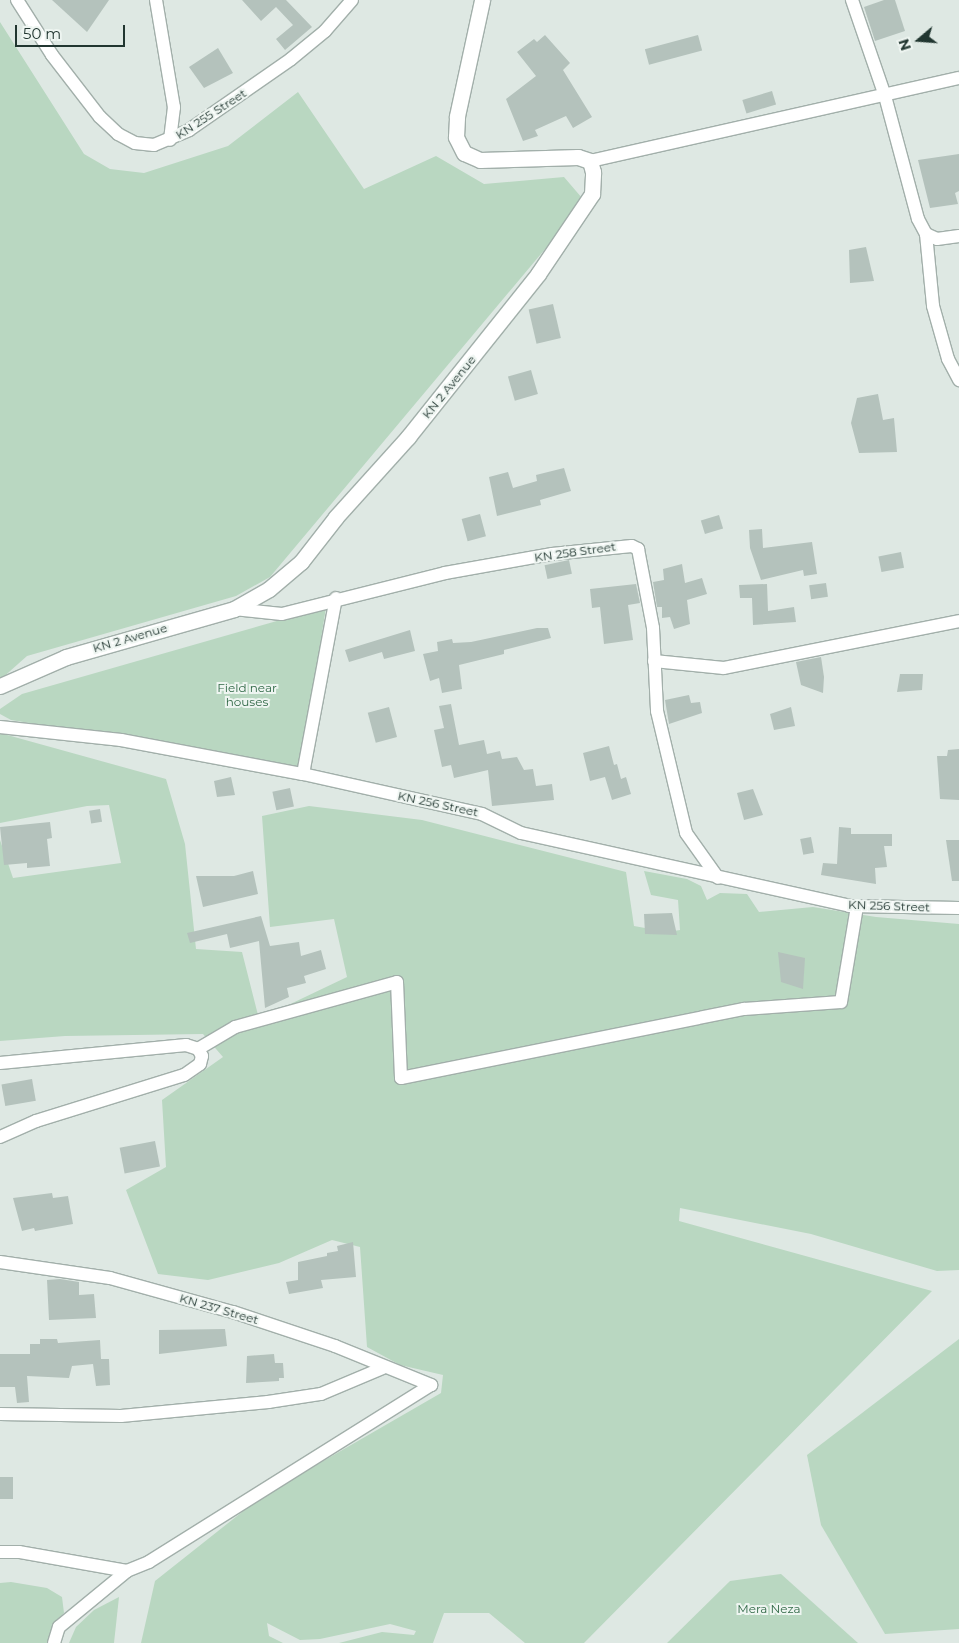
<!DOCTYPE html>
<style>
body{margin:0}
#map{position:relative;width:959px;height:1643px;overflow:hidden;background:#dee8e3;font-family:Montserrat,sans-serif}
div>[style]{position:absolute}
.green>*{inset:0;background:#b9d7c1}
.building>*{inset:0;background:#b4c2bc;transform-origin:0 0}
.roads{filter:drop-shadow(1px 0 #a2afaa) drop-shadow(-1px 0 #a2afaa) drop-shadow(0 1px #a2afaa) drop-shadow(0 -1px #a2afaa)}
.street>*{height:12px;margin:-6px;padding:0 6px;transform-origin:6px;border-radius:6px;background:#fff}
.secondary>*{height:15px;margin:-7.5px;padding:0 7.5px;transform-origin:7.5px;border-radius:7.5px;background:#fff}
span{translate:-50% -50%;white-space:nowrap;text-align:center;line-height:1.15;-webkit-text-stroke:4px #eef5f1;paint-order:stroke}
.street-label{font-size:12px;color:#213630}
.park-label{font-size:12px;color:#306846}
.north{position:absolute;left:894px;top:15px;width:50px;height:50px;-webkit-text-stroke:4px #eef5f1;paint-order:stroke;rotate:252deg;font-size:14px;font-weight:700;line-height:20px;text-align:center;color:#213630}
.north::after{content:'';display:block;margin:auto;width:18px;height:22px;background:#213630;clip-path:polygon(50% 0,100% 100%,50% 72%,0 100%)}
.scale{position:absolute;left:15px;top:25px;width:110px;height:22px;box-sizing:border-box;border:2px solid #213630;border-top:0;padding-left:6px;font-size:15px;line-height:18px;white-space:nowrap;color:#213630;-webkit-text-stroke:4px #eef5f1;paint-order:stroke}
</style>
<div id="map">
<div class="green">
<div style="clip-path:polygon(0 22px,84px 154px,110px 169px,144px 173px,228px 146px,298px 92px,364px 189px,436px 156px,484px 184px,564px 177px,582px 198px,556px 236px,270px 577px,236px 596px,27px 656px,0 680px)"></div>
<div style="clip-path:polygon(326px 607px,301px 767px,11px 720px,0 714px,0 709px,22px 694px)"></div>
<div style="clip-path:polygon(0 733px,166px 779px,185px 844px,196px 949px,242px 952px,259px 1019px,347px 977px,334px 919px,270px 927px,262px 816px,309px 806px,422px 820px,626px 872px,634px 926px,667px 932px,680px 930px,678px 900px,651px 895px,644px 871px,687px 879px,701px 886px,707px 900px,720px 893px,747px 894px,759px 912px,813px 907px,876px 917px,959px 924px,959px 1270px,937px 1271px,811px 1234px,680px 1208px,679px 1221px,932px 1291px,584px 1643px,525px 1643px,489px 1613px,444px 1613px,433px 1643px,339px 1643px,382px 1632px,414px 1635px,416px 1631px,390px 1624px,320px 1639px,300px 1640px,267px 1623px,269px 1636px,283px 1643px,141px 1643px,155px 1581px,261px 1497px,441px 1393px,443px 1375px,400px 1365px,367px 1347px,360px 1247px,332px 1240px,279px 1263px,208px 1280px,158px 1274px,126px 1190px,166px 1167px,162px 1100px,223px 1057px,203px 1034px,65px 1036px,0 1041px,0 840px,13px 878px,121px 863px,109px 805px,87px 806px,0 823px)"></div>
<div style="clip-path:polygon(959px 1339px,959px 1629px,885px 1634px,821px 1525px,807px 1455px)"></div>
<div style="clip-path:polygon(781px 1574px,858px 1643px,667px 1643px,730px 1581px)"></div>
<div style="clip-path:polygon(11px 1582px,47px 1588px,62px 1597px,64px 1613px,53px 1624px,47px 1643px,0 1643px,0 1583px)"></div>
<div style="clip-path:polygon(119px 1597px,114px 1643px,69px 1643px,76px 1627px,94px 1610px)"></div>
</div>
<div class="building">
<div style="clip-path:polygon(52px 0,109px 0,87px 32px)"></div>
<div style="clip-path:polygon(242px 0,286px 0,312px 27px,285px 50px,276px 39px,293px 25px,276px 7px,261px 21px)"></div>
<div style="clip-path:polygon(884px 0,895px 0,905px 31px,875px 41px,864px 7px)"></div>
<div style="clip-path:polygon(545px 35px,570px 63px,563px 70px,592px 117px,573px 128px,566px 116px,535px 130px,538px 136px,523px 141px,506px 99px,536px 76px,517px 52px,534px 39px,537px 42px)"></div>
<div style="left:698px;top:35px;width:16px;height:55px;rotate:75deg"></div>
<div style="clip-path:polygon(218px 48px,233px 73px,204px 88px,189px 67px)"></div>
<div style="left:772px;top:91px;width:14px;height:31px;rotate:73deg"></div>
<div style="clip-path:polygon(959px 154px,959px 191px,955px 193px,958px 204px,930px 208px,918px 160px)"></div>
<div style="clip-path:polygon(866px 247px,874px 281px,850px 283px,849px 250px)"></div>
<div style="left:553px;top:304px;width:35px;height:25px;rotate:77deg"></div>
<div style="left:531px;top:370px;width:25px;height:24px;rotate:74deg"></div>
<div style="clip-path:polygon(878px 394px,883px 420px,894px 418px,897px 452px,859px 453px,851px 423px,857px 398px)"></div>
<div style="clip-path:polygon(564px 468px,571px 491px,540px 500px,541px 505px,497px 516px,489px 477px,508px 472px,513px 488px,537px 481px,536px 475px)"></div>
<div style="left:480px;top:514px;width:23px;height:19px;rotate:75deg"></div>
<div style="left:719px;top:515px;width:14px;height:19px;rotate:73deg"></div>
<div style="clip-path:polygon(762px 529px,763px 548px,812px 542px,817px 574px,804px 576px,803px 570px,761px 580px,750px 548px,749px 530px)"></div>
<div style="left:901px;top:552px;width:16px;height:23px;rotate:79deg"></div>
<div style="left:569px;top:560px;width:14px;height:25px;rotate:78deg"></div>
<div style="clip-path:polygon(682px 564px,685px 583px,702px 578px,707px 594px,687px 600px,690px 624px,674px 629px,670px 617px,662px 618px,662px 607px,657px 607px,653px 582px,664px 580px,663px 569px)"></div>
<div style="left:826px;top:583px;width:14px;height:17px;rotate:82deg"></div>
<div style="clip-path:polygon(636px 584px,640px 603px,628px 605px,633px 640px,604px 644px,600px 607px,592px 608px,590px 589px)"></div>
<div style="clip-path:polygon(767px 584px,768px 611px,794px 607px,796px 622px,753px 625px,752px 598px,740px 598px,739px 585px)"></div>
<div style="clip-path:polygon(537px 628px,548px 628px,551px 638px,504px 650px,504px 654px,459px 665px,462px 689px,442px 693px,439px 678px,430px 681px,423px 654px,438px 651px,437px 642px,452px 639px,453px 643px,471px 642px)"></div>
<div style="clip-path:polygon(410px 630px,415px 651px,384px 659px,382px 652px,349px 662px,345px 650px)"></div>
<div style="clip-path:polygon(821px 657px,824px 677px,823px 693px,801px 685px,796px 662px)"></div>
<div style="clip-path:polygon(900px 674px,923px 674px,922px 690px,897px 692px)"></div>
<div style="clip-path:polygon(689px 695px,691px 703px,700px 702px,702px 713px,669px 724px,665px 700px)"></div>
<div style="clip-path:polygon(451px 704px,459px 745px,484px 740px,487px 754px,500px 751px,502px 759px,517px 757px,524px 770px,533px 769px,536px 786px,552px 784px,554px 800px,492px 806px,488px 770px,454px 778px,451px 765px,442px 767px,434px 730px,444px 728px,439px 706px)"></div>
<div style="left:389px;top:707px;width:31px;height:22px;rotate:75deg"></div>
<div style="clip-path:polygon(791px 707px,795px 726px,774px 730px,770px 714px)"></div>
<div style="clip-path:polygon(609px 746px,614px 765px,617px 764px,621px 779px,626px 777px,631px 794px,612px 800px,605px 777px,590px 781px,583px 753px)"></div>
<div style="clip-path:polygon(959px 749px,959px 800px,940px 799px,937px 756px,947px 756px,948px 750px)"></div>
<div style="clip-path:polygon(231px 777px,235px 795px,217px 797px,214px 781px)"></div>
<div style="left:290px;top:788px;width:19px;height:18px;rotate:78deg"></div>
<div style="clip-path:polygon(753px 789px,763px 815px,744px 820px,737px 793px)"></div>
<div style="left:100px;top:809px;width:13px;height:11px;rotate:81deg"></div>
<div style="clip-path:polygon(50px 822px,52px 838px,47px 839px,50px 866px,27px 868px,27px 863px,4px 865px,0 827px)"></div>
<div style="clip-path:polygon(839px 827px,851px 828px,851px 834px,892px 834px,892px 846px,884px 846px,887px 867px,875px 868px,876px 884px,821px 875px,823px 863px,837px 864px)"></div>
<div style="left:811px;top:837px;width:16px;height:11px;rotate:79deg"></div>
<div style="clip-path:polygon(946px 840px,959px 840px,959px 881px,952px 881px)"></div>
<div style="clip-path:polygon(253px 871px,258px 894px,203px 907px,196px 876px,234px 876px)"></div>
<div style="clip-path:polygon(672px 913px,677px 935px,645px 934px,644px 914px)"></div>
<div style="clip-path:polygon(261px 916px,270px 946px,299px 942px,301px 956px,321px 950px,326px 969px,304px 976px,306px 983px,287px 988px,289px 997px,265px 1008px,259px 941px,230px 948px,227px 934px,190px 943px,187px 933px)"></div>
<div style="clip-path:polygon(778px 952px,805px 958px,803px 989px,781px 982px)"></div>
<div style="left:32px;top:1079px;width:22px;height:31px;rotate:80deg"></div>
<div style="left:155px;top:1141px;width:26px;height:36px;rotate:79deg"></div>
<div style="clip-path:polygon(52px 1193px,53px 1198px,68px 1196px,73px 1224px,35px 1231px,34px 1228px,22px 1231px,13px 1198px)"></div>
<div style="clip-path:polygon(353px 1242px,356px 1277px,321px 1280px,323px 1288px,289px 1294px,286px 1282px,298px 1280px,298px 1262px,327px 1256px,327px 1253px,338px 1251px,337px 1246px)"></div>
<div style="clip-path:polygon(60px 1279px,79px 1282px,79px 1295px,94px 1294px,96px 1318px,49px 1320px,47px 1280px)"></div>
<div style="clip-path:polygon(225px 1329px,227px 1346px,159px 1354px,159px 1330px)"></div>
<div style="clip-path:polygon(40px 1339px,57px 1339px,58px 1343px,100px 1340px,101px 1359px,109px 1359px,110px 1385px,96px 1386px,93px 1364px,72px 1366px,69px 1378px,27px 1376px,29px 1402px,17px 1403px,15px 1387px,0 1387px,0 1354px,30px 1354px,30px 1344px,40px 1344px)"></div>
<div style="clip-path:polygon(274px 1354px,275px 1363px,283px 1363px,284px 1378px,279px 1378px,279px 1381px,246px 1383px,247px 1356px)"></div>
<div style="left:0;top:1477px;width:13px;height:22px"></div>
</div>
<div class="roads">
<div class="street">
<div style="left:17px;top:0;width:65px;rotate:57.5deg"></div>
<div style="left:52px;top:55px;width:78px;rotate:52.3deg"></div>
<div style="left:100px;top:117px;width:25px;rotate:43deg"></div>
<div style="left:118px;top:134px;width:19px;rotate:28deg"></div>
<div style="left:135px;top:143px;width:19px;rotate:6deg"></div>
<div style="left:154px;top:145px;width:38px;rotate:-23deg"></div>
<div style="left:189px;top:130px;width:124px;rotate:-34.8deg"></div>
<div style="left:291px;top:59px;width:44px;rotate:-39.5deg"></div>
<div style="left:325px;top:31px;width:41px;rotate:-48.9deg"></div>
<div style="left:156px;top:0;width:109px;rotate:80.5deg"></div>
<div style="left:174px;top:107px;width:33px;rotate:97deg"></div>
<div style="left:852px;top:0;width:102px;rotate:71deg"></div>
<div style="left:885px;top:96px;width:127px;rotate:75deg"></div>
<div style="left:918px;top:219px;width:17px;rotate:62deg"></div>
<div style="left:926px;top:234px;width:12px;rotate:24deg"></div>
<div style="left:937px;top:239px;width:22px;rotate:-8deg"></div>
<div style="left:590px;top:161px;width:378px;rotate:-12.7deg"></div>
<div style="left:926px;top:234px;width:72px;rotate:84.4deg"></div>
<div style="left:933px;top:306px;width:55px;rotate:74.2deg"></div>
<div style="left:948px;top:359px;width:24px;rotate:62deg"></div>
<div style="left:234px;top:609px;width:48px;rotate:5.9deg"></div>
<div style="left:282px;top:614px;width:168px;rotate:-14.1deg"></div>
<div style="left:445px;top:573px;width:109px;rotate:-10.1deg"></div>
<div style="left:552px;top:554px;width:80px;rotate:-5.7deg"></div>
<div style="left:632px;top:546px;width:7px;rotate:27deg"></div>
<div style="left:638px;top:549px;width:80px;rotate:79.2deg"></div>
<div style="left:653px;top:628px;width:83px;rotate:87.2deg"></div>
<div style="left:657px;top:711px;width:125px;rotate:76.6deg"></div>
<div style="left:686px;top:833px;width:55px;rotate:54.6deg"></div>
<div style="left:654px;top:661px;width:70px;rotate:5.7deg"></div>
<div style="left:724px;top:668px;width:240px;rotate:-11.3deg"></div>
<div style="left:0;top:727px;width:122px;rotate:6.1deg"></div>
<div style="left:121px;top:740px;width:185px;rotate:10.6deg"></div>
<div style="left:303px;top:774px;width:183px;rotate:12.6deg"></div>
<div style="left:482px;top:814px;width:43px;rotate:26deg"></div>
<div style="left:521px;top:833px;width:336px;rotate:12.5deg"></div>
<div style="left:849px;top:906px;width:110px;rotate:1deg"></div>
<div style="left:303px;top:774px;width:179px;rotate:-79.4deg"></div>
<div style="left:198px;top:1049px;width:43px;rotate:-30.7deg"></div>
<div style="left:235px;top:1027px;width:168px;rotate:-15.5deg"></div>
<div style="left:397px;top:982px;width:96px;rotate:87.6deg"></div>
<div style="left:401px;top:1078px;width:350px;rotate:-11.4deg"></div>
<div style="left:744px;top:1009px;width:97px;rotate:-4.1deg"></div>
<div style="left:841px;top:1002px;width:97px;rotate:-80.5deg"></div>
<div style="left:0;top:1063px;width:187px;rotate:-5.5deg"></div>
<div style="left:186px;top:1045px;width:13px;rotate:18deg"></div>
<div style="left:198px;top:1049px;width:8px;rotate:60deg"></div>
<div style="left:202px;top:1056px;width:8px;rotate:104deg"></div>
<div style="left:200px;top:1064px;width:19px;rotate:145deg"></div>
<div style="left:184px;top:1075px;width:155px;rotate:162.7deg"></div>
<div style="left:36px;top:1121px;width:39px;rotate:156deg"></div>
<div style="left:0;top:1262px;width:111px;rotate:8.3deg"></div>
<div style="left:110px;top:1278px;width:128px;rotate:15.5deg"></div>
<div style="left:233px;top:1312px;width:108px;rotate:18.4deg"></div>
<div style="left:335px;top:1346px;width:104px;rotate:22.1deg"></div>
<div style="left:431px;top:1385px;width:333px;rotate:147.9deg"></div>
<div style="left:149px;top:1562px;width:24px;rotate:158deg"></div>
<div style="left:127px;top:1571px;width:110px;rotate:-170deg"></div>
<div style="left:19px;top:1552px;width:19px;rotate:180deg"></div>
<div style="left:0;top:1414px;width:121px;rotate:0.9deg"></div>
<div style="left:121px;top:1416px;width:148px;rotate:-5.4deg"></div>
<div style="left:268px;top:1402px;width:54px;rotate:-8.6deg"></div>
<div style="left:321px;top:1394px;width:67px;rotate:-22.8deg"></div>
<div style="left:54px;top:1643px;width:17px;rotate:-73deg"></div>
<div style="left:59px;top:1627px;width:88px;rotate:-39.5deg"></div>
</div>
<div class="secondary">
<div style="left:0;top:686px;width:72px;rotate:-23.7deg"></div>
<div style="left:66px;top:657px;width:175px;rotate:-15.9deg"></div>
<div style="left:234px;top:609px;width:40px;rotate:-29.7deg"></div>
<div style="left:269px;top:589px;width:42px;rotate:-40.2deg"></div>
<div style="left:301px;top:562px;width:57px;rotate:-52.1deg"></div>
<div style="left:336px;top:517px;width:108px;rotate:-48deg"></div>
<div style="left:408px;top:437px;width:208px;rotate:-51.4deg"></div>
<div style="left:538px;top:274px;width:97px;rotate:-56deg"></div>
<div style="left:592px;top:194px;width:22px;rotate:-87deg"></div>
<div style="left:593px;top:172px;width:11px;rotate:-105deg"></div>
<div style="left:590px;top:161px;width:13px;rotate:-162deg"></div>
<div style="left:578px;top:157px;width:98px;rotate:178.2deg"></div>
<div style="left:480px;top:160px;width:17px;rotate:-156deg"></div>
<div style="left:464px;top:153px;width:18px;rotate:-117deg"></div>
<div style="left:456px;top:137px;width:21px;rotate:-87deg"></div>
<div style="left:457px;top:116px;width:119px;rotate:-77.8deg"></div>
</div>
</div>
<div class="street-label">
<span style="left:211px;top:114px;rotate:-33deg">KN 255 Street</span>
<span style="left:449px;top:387px;rotate:-51deg">KN 2 Avenue</span>
<span style="left:575px;top:552px;rotate:-8deg">KN 258 Street</span>
<span style="left:130px;top:638px;rotate:-16deg">KN 2 Avenue</span>
<span style="left:438px;top:804px;rotate:12deg">KN 256 Street</span>
<span style="left:889px;top:906px;rotate:2deg">KN 256 Street</span>
<span style="left:219px;top:1309px;rotate:16deg">KN 237 Street</span>
</div>
<div class="park-label">
<span style="left:247px;top:695px">Field near<br>houses</span>
<span style="left:769px;top:1609px">Mera Neza</span>
</div>
<div class="north">N</div>
<div class="scale">50 m</div>
</div>
